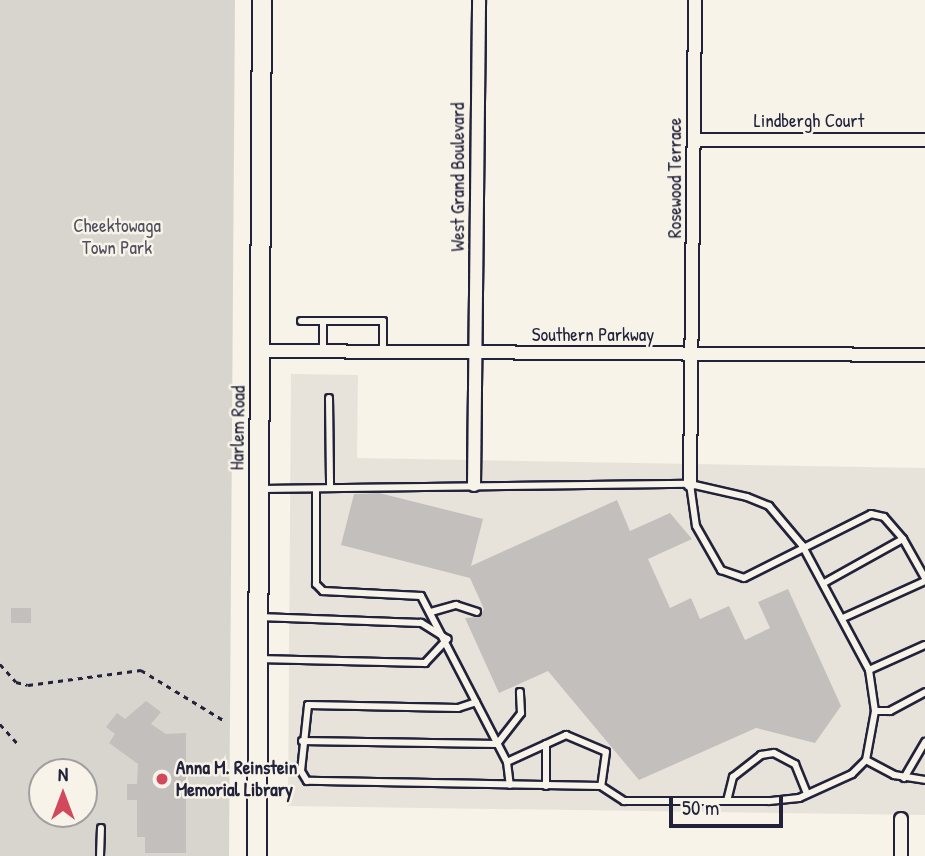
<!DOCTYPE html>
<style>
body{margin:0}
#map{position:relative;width:925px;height:856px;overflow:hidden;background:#f7f3e8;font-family:"Patrick Hand",sans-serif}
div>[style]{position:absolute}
.built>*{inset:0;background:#e7e3db}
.green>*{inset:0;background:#d8d5cf}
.building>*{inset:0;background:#c2bfbd;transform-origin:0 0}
.path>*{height:2.5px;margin-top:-1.25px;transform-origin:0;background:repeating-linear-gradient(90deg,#22223b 0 5px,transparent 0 10px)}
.roads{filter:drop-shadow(2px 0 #22223b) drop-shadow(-2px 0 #22223b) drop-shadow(0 2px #22223b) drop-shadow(0 -2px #22223b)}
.service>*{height:6px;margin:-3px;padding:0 3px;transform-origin:3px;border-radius:3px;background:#f7f3e8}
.minor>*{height:12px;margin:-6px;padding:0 6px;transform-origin:6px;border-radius:6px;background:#f7f3e8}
.secondary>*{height:18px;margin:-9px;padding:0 9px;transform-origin:9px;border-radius:9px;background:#f7f3e8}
.dots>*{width:19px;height:19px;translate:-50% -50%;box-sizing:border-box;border:4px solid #f7f3e8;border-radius:50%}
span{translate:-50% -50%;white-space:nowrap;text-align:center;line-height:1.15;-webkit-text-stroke:5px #f7f3e8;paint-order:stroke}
.street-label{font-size:19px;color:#22223b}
.park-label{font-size:19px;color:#504f60}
.poi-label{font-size:19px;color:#22223b;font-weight:700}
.left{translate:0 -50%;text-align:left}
.north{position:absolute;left:28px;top:758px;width:70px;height:70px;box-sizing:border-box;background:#f7f3e8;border:2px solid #a29fa3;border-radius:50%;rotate:0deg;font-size:19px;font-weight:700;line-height:28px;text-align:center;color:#22223b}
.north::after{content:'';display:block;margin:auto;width:24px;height:32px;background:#d1495b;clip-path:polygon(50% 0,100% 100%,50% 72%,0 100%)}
.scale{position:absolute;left:669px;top:796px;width:114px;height:32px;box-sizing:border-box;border:4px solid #22223b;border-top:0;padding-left:9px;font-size:21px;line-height:24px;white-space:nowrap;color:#22223b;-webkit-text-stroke:5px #f7f3e8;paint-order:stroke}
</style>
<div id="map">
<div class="built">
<div style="clip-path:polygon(291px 374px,358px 375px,357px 458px,925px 468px,925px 815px,288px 806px)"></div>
</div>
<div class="green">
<div style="clip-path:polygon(evenodd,0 0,235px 0,229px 856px,0 856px,0 0,42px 772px,84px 772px,84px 814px,42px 814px,42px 772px)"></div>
</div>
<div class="building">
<div style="clip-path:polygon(379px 493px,483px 519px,471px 566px,617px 500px,630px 531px,670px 513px,692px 539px,648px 559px,670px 608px,691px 598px,700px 619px,729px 606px,745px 640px,770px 628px,758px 602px,788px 589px,841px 706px,815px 743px,756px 728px,639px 780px,548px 671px,499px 693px,465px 618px,479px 617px,484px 609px,470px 578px,341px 545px,354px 494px)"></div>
<div style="left:11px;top:608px;width:20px;height:15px"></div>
<div style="clip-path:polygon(146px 701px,161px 712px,151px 724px,166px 734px,186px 733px,186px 853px,145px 853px,145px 837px,137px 837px,137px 800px,127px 800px,127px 784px,137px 784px,138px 764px,109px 743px,115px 734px,106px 727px,117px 713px,125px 719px)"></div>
</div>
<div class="path">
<div style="left:0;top:664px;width:24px;rotate:48deg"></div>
<div style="left:16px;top:682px;width:12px;rotate:14deg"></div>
<div style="left:28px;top:685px;width:114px;rotate:-7.6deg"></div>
<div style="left:141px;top:670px;width:98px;rotate:31.3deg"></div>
<div style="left:0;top:724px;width:28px;rotate:48deg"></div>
</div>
<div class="roads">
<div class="service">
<div style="left:301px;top:321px;width:82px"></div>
<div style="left:383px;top:321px;width:30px;rotate:90deg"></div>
<div style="left:323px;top:352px;width:31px;rotate:-90deg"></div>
<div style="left:329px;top:398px;width:87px;rotate:89.3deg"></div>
<div style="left:690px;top:484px;width:42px;rotate:81.9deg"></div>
<div style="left:696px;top:526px;width:51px;rotate:60.4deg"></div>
<div style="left:721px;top:570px;width:24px;rotate:19deg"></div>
<div style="left:744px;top:578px;width:142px;rotate:-26.7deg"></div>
<div style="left:871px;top:514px;width:13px;rotate:13deg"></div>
<div style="left:884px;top:517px;width:29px;rotate:49deg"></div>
<div style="left:903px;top:539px;width:45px;rotate:60.6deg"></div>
<div style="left:261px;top:489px;width:429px;rotate:-0.7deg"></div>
<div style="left:690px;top:484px;width:58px;rotate:12.8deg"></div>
<div style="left:747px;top:497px;width:24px;rotate:22deg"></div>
<div style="left:769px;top:506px;width:51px;rotate:49.8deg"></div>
<div style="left:802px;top:545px;width:142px;rotate:61.8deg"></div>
<div style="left:869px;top:670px;width:41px;rotate:81.7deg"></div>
<div style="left:875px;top:711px;width:50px;rotate:100.4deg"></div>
<div style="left:866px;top:760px;width:20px;rotate:135deg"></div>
<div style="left:852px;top:774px;width:58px;rotate:155.6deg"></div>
<div style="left:799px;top:798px;width:30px;rotate:174deg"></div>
<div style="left:769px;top:801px;width:145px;rotate:180deg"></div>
<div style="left:624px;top:801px;width:27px;rotate:-147deg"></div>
<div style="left:601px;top:786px;width:294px;rotate:-179deg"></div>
<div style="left:307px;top:781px;width:12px;rotate:-121deg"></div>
<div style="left:301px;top:771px;width:66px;rotate:-83.9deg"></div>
<div style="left:308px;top:705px;width:150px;rotate:1.1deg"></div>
<div style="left:458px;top:708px;width:19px;rotate:-18deg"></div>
<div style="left:316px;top:489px;width:95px;rotate:90deg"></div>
<div style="left:316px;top:584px;width:10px;rotate:45deg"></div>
<div style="left:323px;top:591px;width:98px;rotate:2.9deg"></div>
<div style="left:421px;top:596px;width:187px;rotate:62.6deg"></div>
<div style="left:507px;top:762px;width:23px;rotate:83deg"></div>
<div style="left:824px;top:583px;width:90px;rotate:-29.1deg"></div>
<div style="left:431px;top:612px;width:26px;rotate:-16deg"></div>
<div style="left:456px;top:605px;width:22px;rotate:18deg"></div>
<div style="left:843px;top:618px;width:90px;rotate:-24.3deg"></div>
<div style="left:258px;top:659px;width:167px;rotate:1.4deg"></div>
<div style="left:425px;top:663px;width:33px;rotate:-47deg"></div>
<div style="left:447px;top:639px;width:31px;rotate:-148deg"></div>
<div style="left:421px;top:623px;width:162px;rotate:-177.9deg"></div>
<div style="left:869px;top:670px;width:61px;rotate:-24.1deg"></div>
<div style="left:875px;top:711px;width:15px"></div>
<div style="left:890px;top:711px;width:40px;rotate:-28deg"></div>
<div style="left:302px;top:741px;width:195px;rotate:0.9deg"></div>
<div style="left:497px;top:744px;width:39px;rotate:-52deg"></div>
<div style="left:521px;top:713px;width:21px;rotate:-93deg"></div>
<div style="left:866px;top:760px;width:32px;rotate:28deg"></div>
<div style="left:894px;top:775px;width:31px;rotate:9deg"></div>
<div style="left:507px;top:762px;width:65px;rotate:-24.6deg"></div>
<div style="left:566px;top:735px;width:43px;rotate:23deg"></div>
<div style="left:606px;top:752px;width:34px;rotate:98deg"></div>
<div style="left:904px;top:778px;width:42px;rotate:-59.7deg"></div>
<div style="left:546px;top:786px;width:42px;rotate:-90deg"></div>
<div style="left:727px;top:801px;width:25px;rotate:-76deg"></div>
<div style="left:733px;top:777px;width:36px;rotate:-38deg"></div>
<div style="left:761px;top:755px;width:13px;rotate:-9deg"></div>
<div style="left:774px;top:753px;width:24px;rotate:28deg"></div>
<div style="left:795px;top:764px;width:32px;rotate:68deg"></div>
<div style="left:100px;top:856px;width:28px;rotate:-88deg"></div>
</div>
<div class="minor">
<div style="left:694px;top:140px;width:231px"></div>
<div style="left:260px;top:351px;width:665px;rotate:0.34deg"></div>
<div style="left:690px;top:484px;width:484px;rotate:-89.4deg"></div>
<div style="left:474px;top:485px;width:485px;rotate:-89.4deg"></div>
<div style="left:901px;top:856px;width:37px;rotate:-90deg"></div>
</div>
<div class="secondary">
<div style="left:257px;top:856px;width:856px;rotate:-89.67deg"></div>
</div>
</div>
<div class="dots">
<div style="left:162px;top:779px;background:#d1495b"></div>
</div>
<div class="street-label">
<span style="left:809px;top:121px">Lindbergh Court</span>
<span style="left:458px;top:177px;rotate:-90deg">West Grand Boulevard</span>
<span style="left:675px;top:178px;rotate:-90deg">Rosewood Terrace</span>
<span style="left:593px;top:335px">Southern Parkway</span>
<span style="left:238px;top:428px;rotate:-89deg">Harlem Road</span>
</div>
<div class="park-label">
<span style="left:117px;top:237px">Cheektowaga<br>Town Park</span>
</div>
<div class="poi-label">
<span class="left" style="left:176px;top:779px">Anna M. Reinstein<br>Memorial Library</span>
</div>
<div class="north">N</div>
<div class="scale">50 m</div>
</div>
